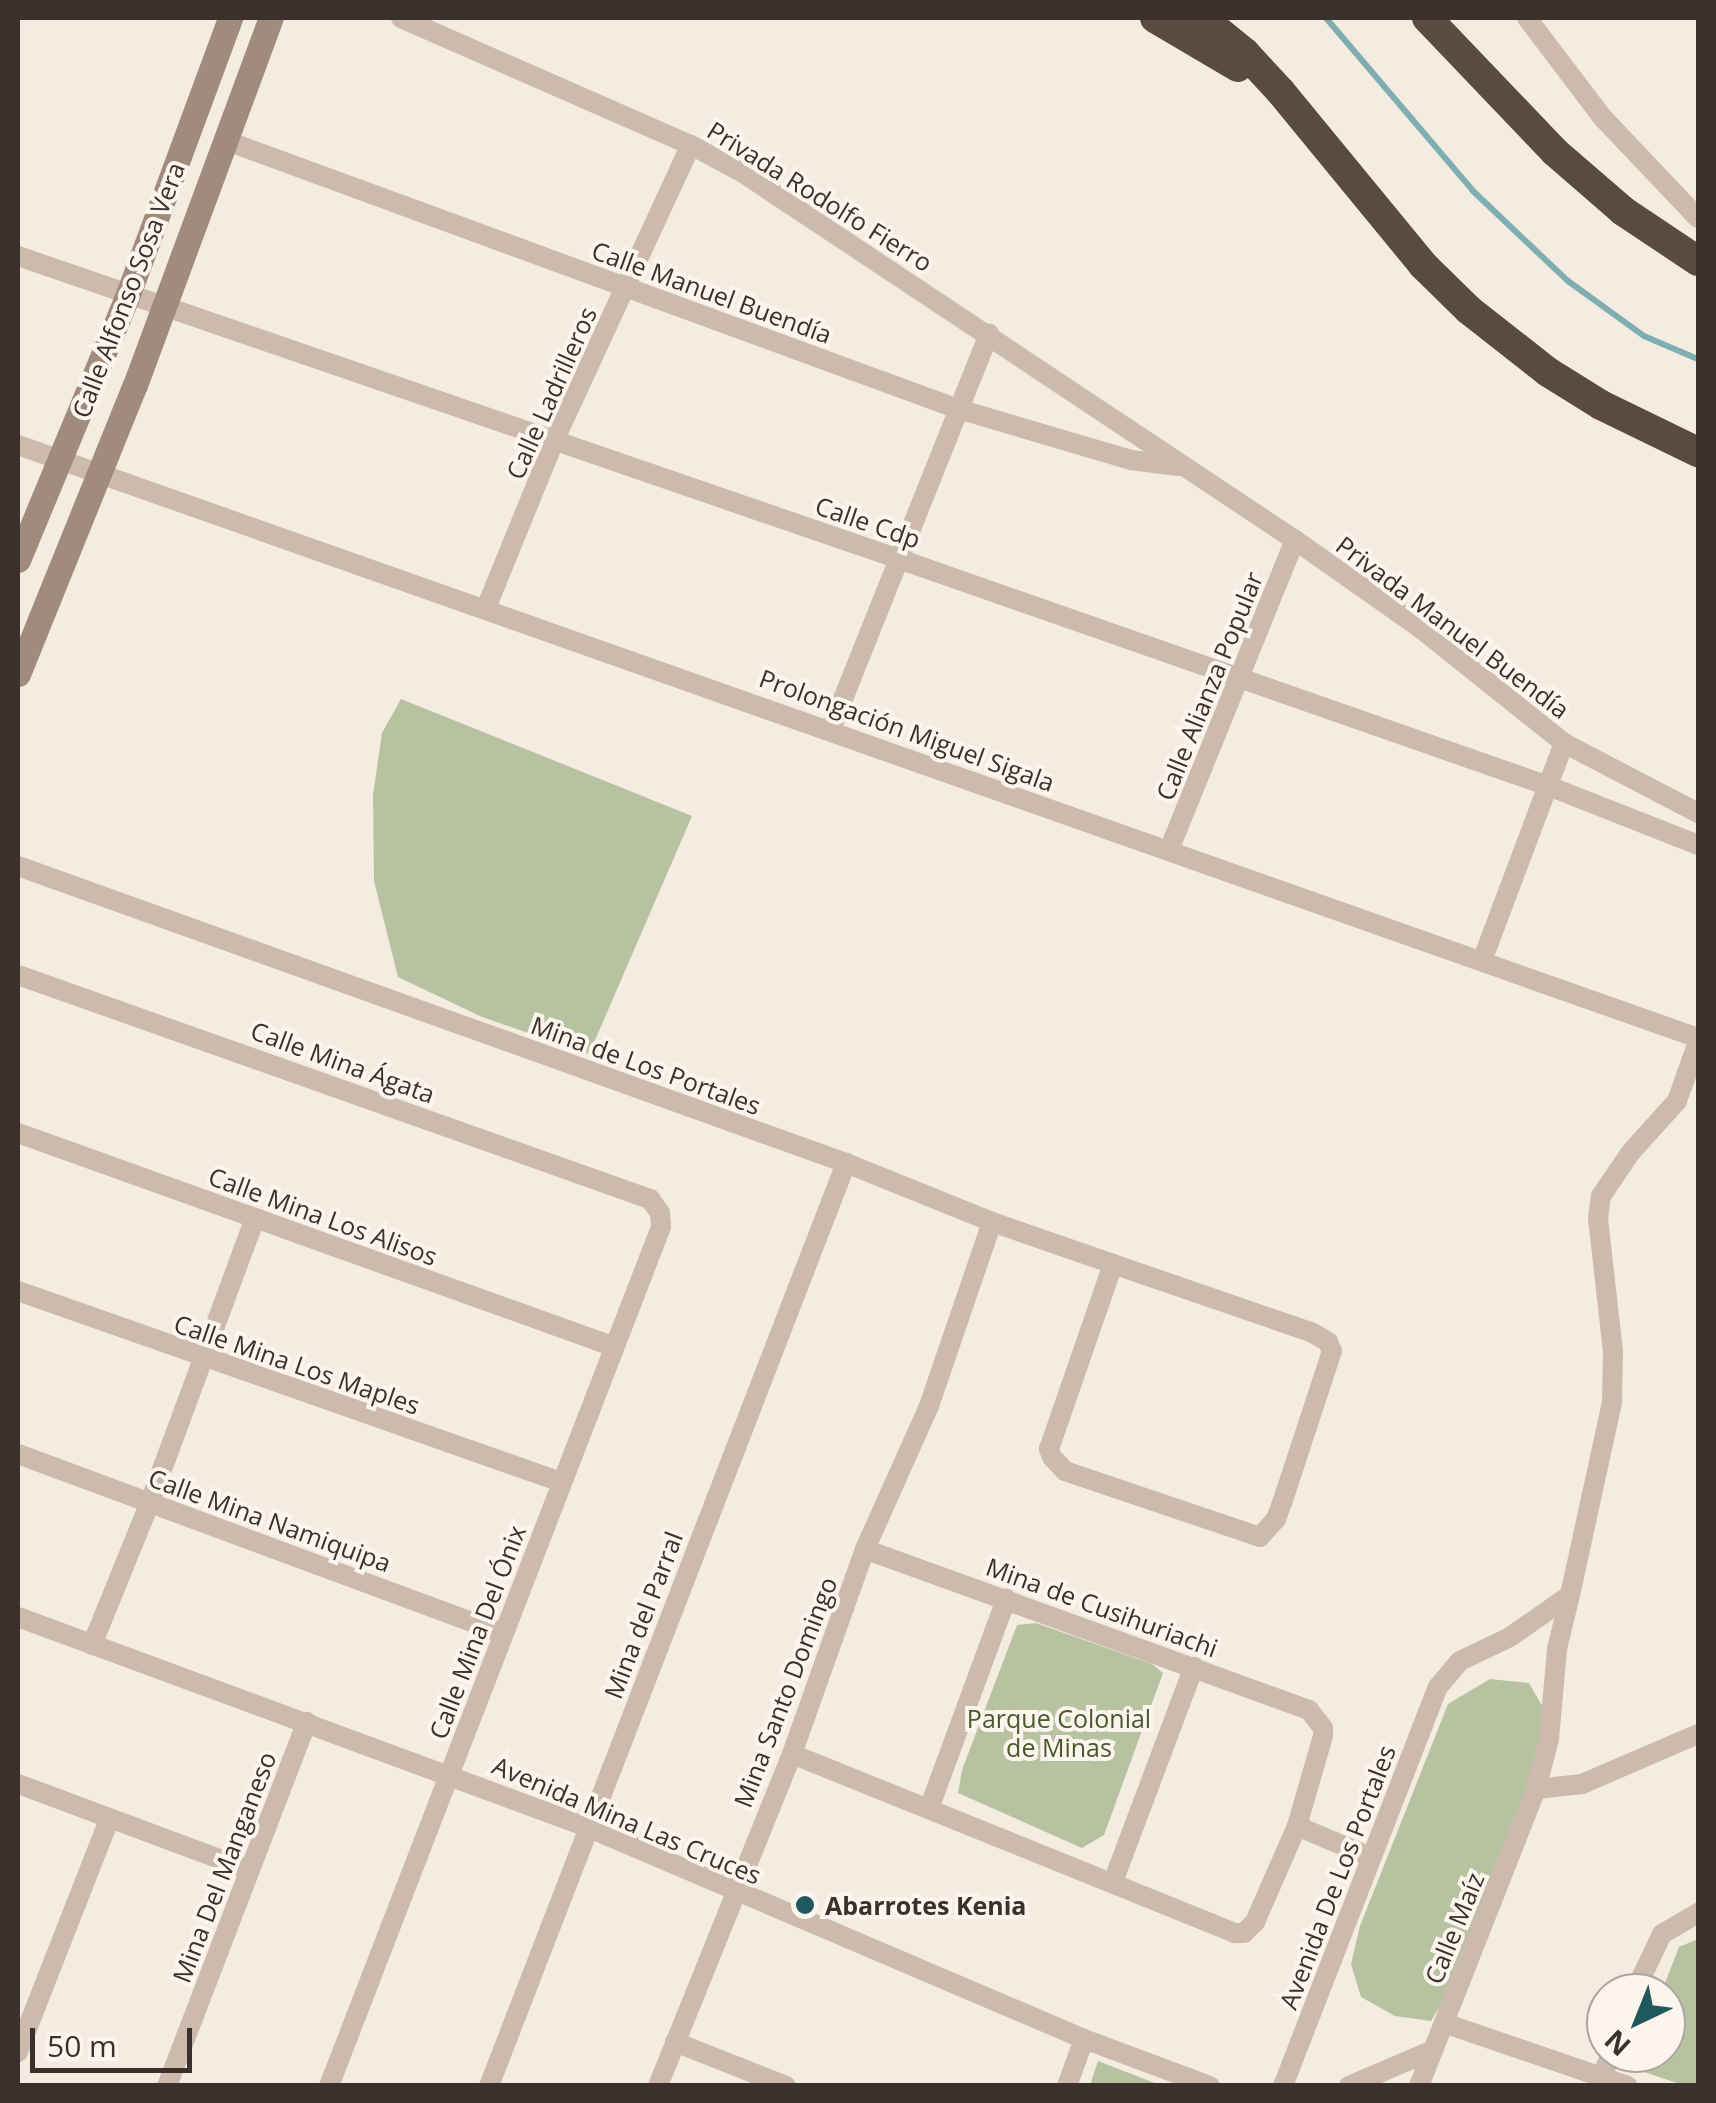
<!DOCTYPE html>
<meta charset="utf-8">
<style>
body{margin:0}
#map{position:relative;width:1716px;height:2103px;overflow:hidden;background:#f4ebe1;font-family:"Open Sans",sans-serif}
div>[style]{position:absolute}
.green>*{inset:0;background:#b7c3a0}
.stream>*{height:6px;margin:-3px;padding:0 3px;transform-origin:3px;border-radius:3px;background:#7faeb1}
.street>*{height:20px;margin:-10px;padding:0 10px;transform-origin:10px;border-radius:10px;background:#ccbbac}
.secondary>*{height:25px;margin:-12.5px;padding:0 12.5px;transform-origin:12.5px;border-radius:12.5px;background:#a08b7d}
.highway>*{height:30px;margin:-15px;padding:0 15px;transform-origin:15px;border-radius:15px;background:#5b4a42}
.dots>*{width:28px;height:28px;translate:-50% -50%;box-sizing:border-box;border:5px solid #fbf5ee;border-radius:50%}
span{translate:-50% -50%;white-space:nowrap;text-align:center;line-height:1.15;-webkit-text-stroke:8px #fbf5ee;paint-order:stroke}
.street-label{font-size:25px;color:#3b302b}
.park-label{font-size:25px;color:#49592e}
.poi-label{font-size:25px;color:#3b302b;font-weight:700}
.left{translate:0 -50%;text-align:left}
.frame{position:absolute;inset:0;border:20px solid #3b302b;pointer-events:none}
.north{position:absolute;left:1586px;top:1973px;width:100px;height:100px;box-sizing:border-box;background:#fbf5ee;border:2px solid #aea6a0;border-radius:50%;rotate:223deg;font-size:28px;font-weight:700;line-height:40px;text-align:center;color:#3b302b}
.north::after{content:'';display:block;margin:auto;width:35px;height:45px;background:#20585d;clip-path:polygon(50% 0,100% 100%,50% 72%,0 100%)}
.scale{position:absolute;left:30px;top:2028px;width:162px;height:45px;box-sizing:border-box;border:5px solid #3b302b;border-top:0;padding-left:12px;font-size:30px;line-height:35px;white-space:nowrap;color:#3b302b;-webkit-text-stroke:8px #fbf5ee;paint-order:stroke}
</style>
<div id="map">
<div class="green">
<div style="clip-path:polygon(401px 699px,692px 816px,589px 1054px,482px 1017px,398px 977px,374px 881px,373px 795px,382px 733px)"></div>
<div style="clip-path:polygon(1036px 1623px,1152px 1664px,1163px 1673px,1104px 1835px,1082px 1848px,958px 1793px,962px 1770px,1017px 1625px)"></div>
<div style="clip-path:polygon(1490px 1679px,1529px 1683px,1545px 1711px,1541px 1760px,1449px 1991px,1431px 2021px,1395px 2016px,1361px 1997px,1351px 1964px,1360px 1926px,1448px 1704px)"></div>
<div style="clip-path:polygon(1698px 1939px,1698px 2085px,1683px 2085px,1632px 2068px,1638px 2053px,1666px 2053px,1666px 1993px,1661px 1993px,1679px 1947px)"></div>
<div style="clip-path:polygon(1098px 2061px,1160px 2085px,1090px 2085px)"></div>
</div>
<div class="stream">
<div style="left:1326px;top:18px;width:227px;rotate:49.6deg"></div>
<div style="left:1473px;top:191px;width:131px;rotate:43.5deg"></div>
<div style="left:1568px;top:281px;width:94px;rotate:35.9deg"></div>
<div style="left:1644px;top:336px;width:59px;rotate:23.1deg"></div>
</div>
<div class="street">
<div style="left:401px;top:18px;width:317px;rotate:23.7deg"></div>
<div style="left:691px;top:145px;width:59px;rotate:28.3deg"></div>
<div style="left:743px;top:173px;width:663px;rotate:33.62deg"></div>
<div style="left:1295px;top:540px;width:153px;rotate:35.1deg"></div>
<div style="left:1420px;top:628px;width:184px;rotate:38.6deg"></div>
<div style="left:1564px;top:743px;width:151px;rotate:27.6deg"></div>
<div style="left:1527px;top:18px;width:126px;rotate:52.8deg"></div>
<div style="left:1603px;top:118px;width:138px;rotate:46.5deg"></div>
<div style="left:227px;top:141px;width:779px;rotate:20.13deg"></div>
<div style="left:958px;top:409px;width:180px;rotate:16.4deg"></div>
<div style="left:1131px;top:460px;width:47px;rotate:7.3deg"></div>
<div style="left:18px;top:256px;width:932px;rotate:18.98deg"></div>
<div style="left:899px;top:559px;width:691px;rotate:19.27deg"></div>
<div style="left:1551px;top:787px;width:158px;rotate:21.5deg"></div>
<div style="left:18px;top:445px;width:1782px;rotate:19.44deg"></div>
<div style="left:486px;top:608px;width:180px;rotate:-67.8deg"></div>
<div style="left:554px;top:441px;width:326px;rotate:-65.2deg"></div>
<div style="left:831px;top:729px;width:426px;rotate:-68.2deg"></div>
<div style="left:1169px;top:850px;width:335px;rotate:-67.9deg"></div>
<div style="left:18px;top:866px;width:880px;rotate:19.73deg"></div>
<div style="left:846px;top:1163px;width:157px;rotate:22deg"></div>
<div style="left:992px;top:1222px;width:194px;rotate:108.9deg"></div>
<div style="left:929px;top:1406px;width:157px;rotate:114.1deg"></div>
<div style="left:865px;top:1549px;width:218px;rotate:109.6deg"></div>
<div style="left:792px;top:1754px;width:358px;rotate:112deg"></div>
<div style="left:1482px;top:961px;width:233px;rotate:-69.4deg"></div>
<div style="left:18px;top:975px;width:671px;rotate:19.52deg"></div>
<div style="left:650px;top:1199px;width:17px;rotate:54deg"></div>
<div style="left:660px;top:1213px;width:14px;rotate:86deg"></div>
<div style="left:661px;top:1227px;width:921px;rotate:111.13deg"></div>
<div style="left:18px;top:1133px;width:631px;rotate:19.73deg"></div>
<div style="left:992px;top:1222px;width:128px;rotate:19.1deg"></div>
<div style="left:1113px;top:1264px;width:209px;rotate:19deg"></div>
<div style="left:1311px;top:1332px;width:20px;rotate:30deg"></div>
<div style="left:1328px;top:1342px;width:10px;rotate:66deg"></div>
<div style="left:1332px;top:1351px;width:157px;rotate:108.2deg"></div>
<div style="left:1283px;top:1500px;width:20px;rotate:110deg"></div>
<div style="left:1276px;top:1519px;width:24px;rotate:132deg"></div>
<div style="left:1260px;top:1537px;width:206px;rotate:-161.3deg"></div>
<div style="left:1065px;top:1471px;width:19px;rotate:-133deg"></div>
<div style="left:1052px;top:1457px;width:9px;rotate:-111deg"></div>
<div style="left:1049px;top:1449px;width:196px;rotate:-70.9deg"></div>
<div style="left:18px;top:1291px;width:576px;rotate:19.38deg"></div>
<div style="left:18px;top:1454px;width:518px;rotate:20.32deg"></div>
<div style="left:18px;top:1617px;width:607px;rotate:20.26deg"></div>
<div style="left:587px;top:1827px;width:540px;rotate:23.1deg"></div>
<div style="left:1084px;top:2039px;width:134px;rotate:20.5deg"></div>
<div style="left:92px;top:1645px;width:154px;rotate:-67.9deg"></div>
<div style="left:150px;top:1502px;width:303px;rotate:-69.7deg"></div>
<div style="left:792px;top:1754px;width:477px;rotate:22deg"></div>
<div style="left:1234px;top:1933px;width:10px"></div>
<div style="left:1244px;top:1933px;width:16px;rotate:-45deg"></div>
<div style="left:1255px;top:1922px;width:105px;rotate:-66.4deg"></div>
<div style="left:1297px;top:1826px;width:94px;rotate:-73.9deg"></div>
<div style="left:1323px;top:1736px;width:8px;rotate:-90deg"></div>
<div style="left:1323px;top:1728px;width:23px;rotate:-128deg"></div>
<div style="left:1309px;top:1710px;width:472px;rotate:-160.1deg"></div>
<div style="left:18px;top:1784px;width:246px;rotate:20.4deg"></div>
<div style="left:1536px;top:1789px;width:46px;rotate:-6.2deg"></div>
<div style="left:1582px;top:1784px;width:126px;rotate:-23.3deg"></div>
<div style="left:930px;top:1806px;width:221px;rotate:-69.8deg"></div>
<div style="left:1297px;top:1826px;width:79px;rotate:23deg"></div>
<div style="left:1113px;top:1882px;width:230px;rotate:-69.4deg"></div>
<div style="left:1634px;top:1993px;width:65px;rotate:-64.6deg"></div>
<div style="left:1662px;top:1934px;width:42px;rotate:-30.3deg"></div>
<div style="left:1444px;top:2023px;width:194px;rotate:18.9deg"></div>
<div style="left:675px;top:2042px;width:119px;rotate:21.6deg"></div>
<div style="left:18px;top:2052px;width:249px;rotate:-68.6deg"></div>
<div style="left:167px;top:2086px;width:390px;rotate:-69deg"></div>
<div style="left:489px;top:2086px;width:990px;rotate:-68.85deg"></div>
<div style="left:1067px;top:2086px;width:50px;rotate:-70.1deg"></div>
<div style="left:1283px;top:2086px;width:428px;rotate:-68.8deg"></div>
<div style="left:1438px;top:1687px;width:34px;rotate:-50deg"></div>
<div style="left:1460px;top:1661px;width:55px;rotate:-25.6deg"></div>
<div style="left:1510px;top:1637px;width:73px;rotate:-35deg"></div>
<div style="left:1570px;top:1595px;width:198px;rotate:-77.7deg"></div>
<div style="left:1612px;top:1402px;width:50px;rotate:-88.9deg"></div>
<div style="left:1613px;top:1352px;width:134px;rotate:-96.4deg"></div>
<div style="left:1598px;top:1219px;width:23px;rotate:-83deg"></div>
<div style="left:1601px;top:1196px;width:53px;rotate:-55.7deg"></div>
<div style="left:1631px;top:1152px;width:69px;rotate:-48deg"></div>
<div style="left:1677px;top:1101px;width:63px;rotate:-70.4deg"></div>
<div style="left:1349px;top:2086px;width:91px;rotate:-23.2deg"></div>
<div style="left:1419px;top:2086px;width:319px;rotate:-68.5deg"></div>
<div style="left:1536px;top:1789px;width:52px;rotate:-75.4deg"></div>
<div style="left:1549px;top:1739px;width:90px;rotate:-84.9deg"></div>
<div style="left:1557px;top:1649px;width:56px;rotate:-76.5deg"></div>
<div style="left:1598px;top:2086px;width:35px;rotate:-68deg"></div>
</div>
<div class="secondary">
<div style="left:18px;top:560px;width:285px;rotate:-67.5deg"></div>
<div style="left:127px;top:297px;width:297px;rotate:-69.7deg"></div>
<div style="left:18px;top:674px;width:312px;rotate:-68deg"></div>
<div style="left:135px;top:385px;width:391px;rotate:-69.7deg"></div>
</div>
<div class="highway">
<div style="left:1155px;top:18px;width:96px;rotate:30.6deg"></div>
<div style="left:1202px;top:18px;width:55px;rotate:39.1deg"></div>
<div style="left:1245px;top:53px;width:53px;rotate:47.3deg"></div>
<div style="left:1281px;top:92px;width:224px;rotate:50.6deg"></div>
<div style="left:1423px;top:265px;width:64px;rotate:44.4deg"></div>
<div style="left:1469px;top:310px;width:100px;rotate:38.1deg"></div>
<div style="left:1548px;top:372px;width:62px;rotate:31.9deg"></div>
<div style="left:1601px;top:405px;width:108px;rotate:25.9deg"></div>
<div style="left:1427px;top:18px;width:185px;rotate:46.3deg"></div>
<div style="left:1555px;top:152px;width:90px;rotate:40.9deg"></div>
<div style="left:1623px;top:211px;width:90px;rotate:33.7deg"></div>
</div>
<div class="dots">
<div style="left:805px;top:1905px;background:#20585d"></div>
</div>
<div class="street-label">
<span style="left:820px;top:196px;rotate:32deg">Privada Rodolfo Fierro</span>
<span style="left:128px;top:290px;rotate:-69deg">Calle Alfonso Sosa Vera</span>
<span style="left:712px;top:292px;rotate:20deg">Calle Manuel Buendía</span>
<span style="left:551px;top:393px;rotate:-66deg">Calle Ladrilleros</span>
<span style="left:868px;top:522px;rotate:19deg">Calle Cdp</span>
<span style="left:1453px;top:627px;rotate:37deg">Privada Manuel Buendía</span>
<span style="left:1209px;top:686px;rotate:-68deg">Calle Alianza Popular</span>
<span style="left:907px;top:730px;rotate:20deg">Prolongación Miguel Sigala</span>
<span style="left:343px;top:1062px;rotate:20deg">Calle Mina Ágata</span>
<span style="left:646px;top:1065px;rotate:20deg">Mina de Los Portales</span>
<span style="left:323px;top:1216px;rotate:20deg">Calle Mina Los Alisos</span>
<span style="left:297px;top:1364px;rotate:19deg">Calle Mina Los Maples</span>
<span style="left:270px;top:1520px;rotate:20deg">Calle Mina Namiquipa</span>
<span style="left:1102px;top:1607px;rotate:20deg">Mina de Cusihuriachi</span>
<span style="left:643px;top:1615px;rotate:-69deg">Mina del Parral</span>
<span style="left:477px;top:1632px;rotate:-69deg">Calle Mina Del Ónix</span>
<span style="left:785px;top:1692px;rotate:-69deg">Mina Santo Domingo</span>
<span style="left:627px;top:1820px;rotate:23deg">Avenida Mina Las Cruces</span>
<span style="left:224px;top:1867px;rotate:-69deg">Mina Del Manganeso</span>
<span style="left:1337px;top:1877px;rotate:-69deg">Avenida De Los Portales</span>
<span style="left:1454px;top:1928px;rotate:-68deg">Calle Maíz</span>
</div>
<div class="park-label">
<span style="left:1059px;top:1733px">Parque Colonial<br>de Minas</span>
</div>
<div class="poi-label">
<span class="left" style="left:825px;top:1905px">Abarrotes Kenia</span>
</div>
<div class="frame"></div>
<div class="north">N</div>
<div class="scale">50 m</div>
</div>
